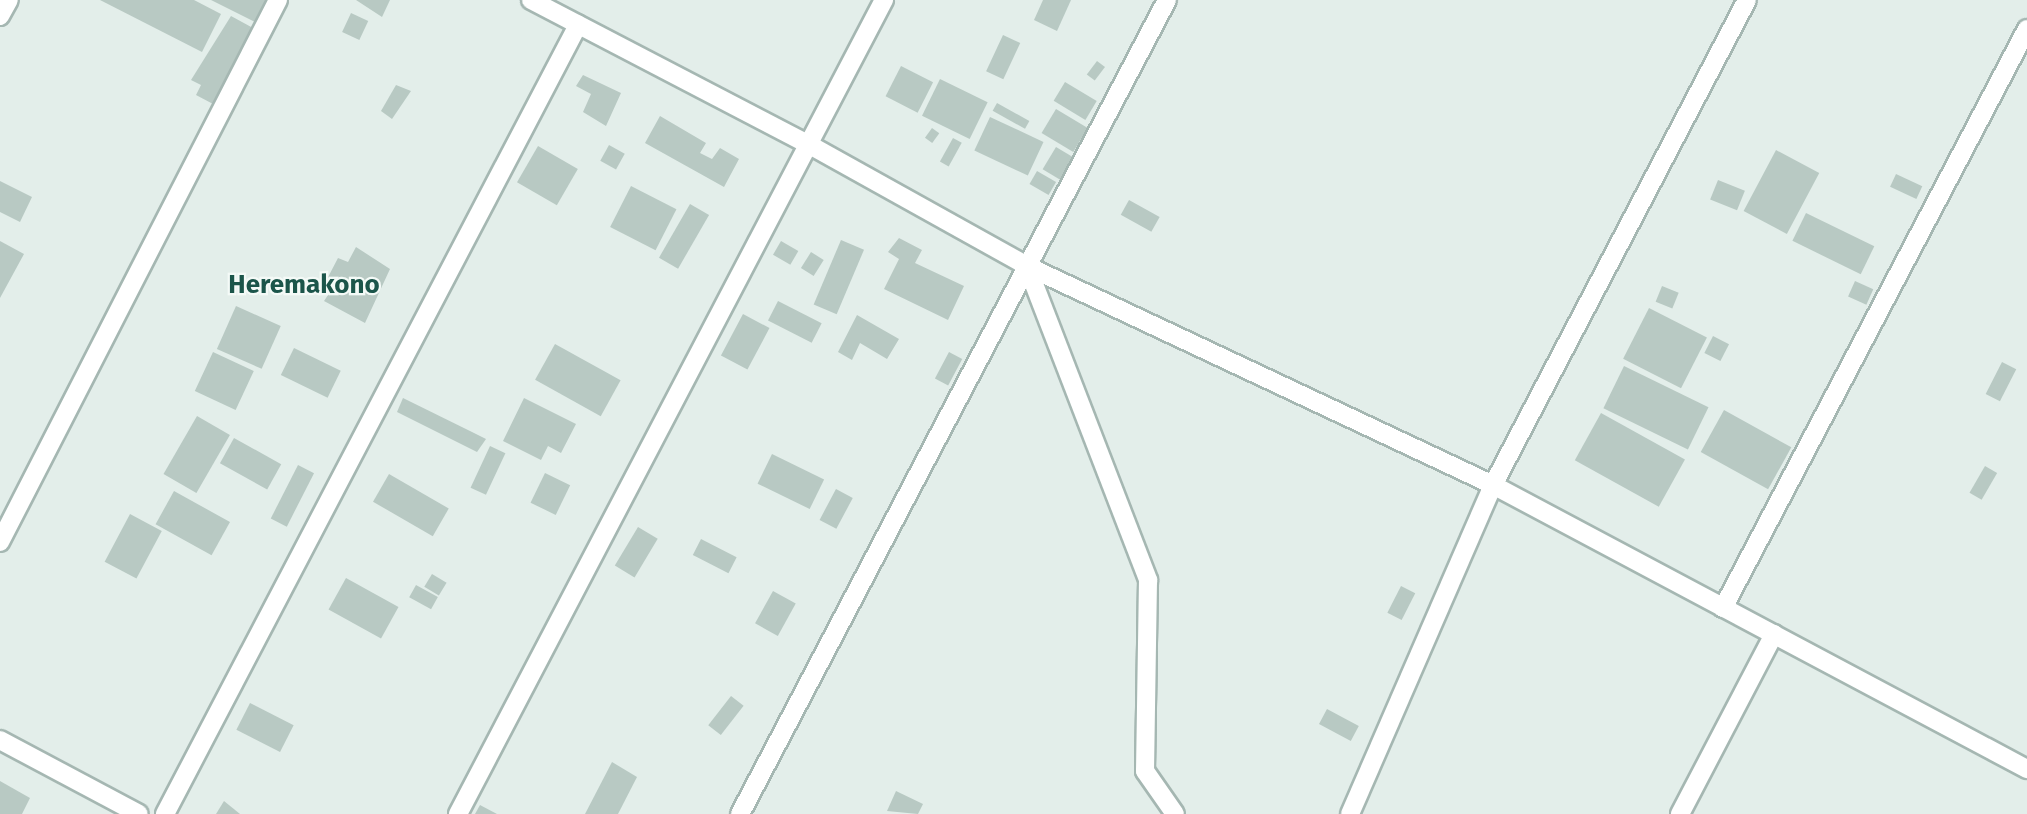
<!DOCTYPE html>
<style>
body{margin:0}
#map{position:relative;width:2027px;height:814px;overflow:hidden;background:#e3eeea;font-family:"Fira Sans",sans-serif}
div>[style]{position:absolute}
.building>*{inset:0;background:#b8c9c3;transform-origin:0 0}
.roads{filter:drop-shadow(2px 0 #a5b7b2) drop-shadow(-2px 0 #a5b7b2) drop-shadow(0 2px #a5b7b2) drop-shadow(0 -2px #a5b7b2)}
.minor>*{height:18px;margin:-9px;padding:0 9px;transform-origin:9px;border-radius:9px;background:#fff}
.tertiary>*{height:18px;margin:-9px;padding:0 9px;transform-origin:9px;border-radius:9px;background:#fff}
span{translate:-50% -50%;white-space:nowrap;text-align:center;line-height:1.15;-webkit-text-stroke:4.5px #f4faf7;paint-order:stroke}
.district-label{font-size:26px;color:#1b554a;font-weight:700}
</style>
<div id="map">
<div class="building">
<div style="clip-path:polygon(100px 0,194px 0,221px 14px,202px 52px)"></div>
<div style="clip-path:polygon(211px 0,269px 0,257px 23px)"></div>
<div style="clip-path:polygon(356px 0,390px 0,382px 17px)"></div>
<div style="clip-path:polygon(1043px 0,1071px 0,1057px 31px,1034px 20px)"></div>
<div style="left:351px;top:13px;width:19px;height:21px;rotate:25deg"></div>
<div style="clip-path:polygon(231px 16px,253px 28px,213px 104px,196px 95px,201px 85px,191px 80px)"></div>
<div style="left:1003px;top:35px;width:19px;height:40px;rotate:25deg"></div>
<div style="left:1097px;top:61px;width:10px;height:17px;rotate:37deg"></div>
<div style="left:901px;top:66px;width:36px;height:34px;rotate:27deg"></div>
<div style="clip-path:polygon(583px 75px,621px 93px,606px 126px,583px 112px,591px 94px,576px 86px)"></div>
<div style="left:940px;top:79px;width:53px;height:41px;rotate:26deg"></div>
<div style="left:1065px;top:82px;width:37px;height:22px;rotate:31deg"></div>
<div style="clip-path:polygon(396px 85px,411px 91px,392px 119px,381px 111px)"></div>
<div style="left:997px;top:103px;width:37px;height:9px;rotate:29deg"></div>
<div style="left:1056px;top:109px;width:37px;height:28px;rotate:31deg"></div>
<div style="clip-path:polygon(660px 116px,706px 143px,700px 153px,712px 159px,720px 148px,739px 159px,724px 187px,645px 143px)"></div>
<div style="left:990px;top:117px;width:59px;height:37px;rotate:25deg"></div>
<div style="left:932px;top:128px;width:9px;height:12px;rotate:36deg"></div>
<div style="left:953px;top:138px;width:10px;height:27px;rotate:29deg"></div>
<div style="left:609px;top:145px;width:18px;height:18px;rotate:29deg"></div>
<div style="left:538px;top:146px;width:46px;height:42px;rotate:30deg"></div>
<div style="left:1056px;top:147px;width:21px;height:26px;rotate:31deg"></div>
<div style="left:1776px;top:150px;width:49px;height:69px;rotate:28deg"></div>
<div style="left:1037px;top:171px;width:22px;height:15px;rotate:30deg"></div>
<div style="left:1896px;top:174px;width:29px;height:14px;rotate:25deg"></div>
<div style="left:1718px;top:180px;width:29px;height:21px;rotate:22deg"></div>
<div style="clip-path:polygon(0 181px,32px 197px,20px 222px,0 212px)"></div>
<div style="left:631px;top:186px;width:51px;height:46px;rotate:27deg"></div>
<div style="left:1129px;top:200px;width:35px;height:17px;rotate:29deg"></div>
<div style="left:690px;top:204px;width:22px;height:62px;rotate:30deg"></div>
<div style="left:1806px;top:213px;width:76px;height:31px;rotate:26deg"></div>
<div style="clip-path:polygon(899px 238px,922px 250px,915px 263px,964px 286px,948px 320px,884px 289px,899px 259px,888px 252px)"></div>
<div style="left:841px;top:240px;width:25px;height:70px;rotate:23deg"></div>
<div style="clip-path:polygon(0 241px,24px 254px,0 298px)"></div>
<div style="left:781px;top:241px;width:20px;height:16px;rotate:30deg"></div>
<div style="clip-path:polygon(356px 247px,390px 269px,365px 323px,324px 301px,334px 286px,326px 281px,338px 258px,348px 262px)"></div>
<div style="left:811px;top:252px;width:15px;height:19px;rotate:32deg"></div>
<div style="left:1855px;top:281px;width:20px;height:17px;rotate:24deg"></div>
<div style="left:1662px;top:286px;width:18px;height:17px;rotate:22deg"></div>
<div style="left:778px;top:301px;width:49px;height:22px;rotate:27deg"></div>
<div style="left:236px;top:306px;width:49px;height:47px;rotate:24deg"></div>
<div style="left:1649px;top:308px;width:65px;height:57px;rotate:27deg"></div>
<div style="left:743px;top:314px;width:30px;height:47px;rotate:28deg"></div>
<div style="clip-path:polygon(857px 315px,899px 339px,887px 359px,860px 343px,852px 360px,838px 352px)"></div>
<div style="left:1713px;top:336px;width:18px;height:19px;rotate:27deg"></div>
<div style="left:555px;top:344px;width:75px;height:41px;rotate:29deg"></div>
<div style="left:294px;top:348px;width:52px;height:30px;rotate:26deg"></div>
<div style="left:213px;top:352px;width:45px;height:43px;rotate:25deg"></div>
<div style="left:949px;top:352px;width:15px;height:30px;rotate:28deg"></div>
<div style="left:2002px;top:362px;width:16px;height:36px;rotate:27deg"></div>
<div style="left:1624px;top:366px;width:94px;height:47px;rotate:26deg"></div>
<div style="clip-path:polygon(403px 398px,472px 432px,486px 439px,477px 452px,397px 412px)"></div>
<div style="clip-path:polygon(524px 398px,576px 424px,561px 453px,548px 446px,541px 460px,503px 441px)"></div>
<div style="left:1724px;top:410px;width:77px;height:48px;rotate:29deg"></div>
<div style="left:1601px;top:413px;width:96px;height:54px;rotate:29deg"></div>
<div style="left:197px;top:416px;width:38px;height:67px;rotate:30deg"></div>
<div style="left:234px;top:438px;width:54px;height:29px;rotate:29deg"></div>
<div style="left:490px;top:446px;width:17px;height:46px;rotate:25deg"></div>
<div style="left:772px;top:454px;width:58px;height:33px;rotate:26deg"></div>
<div style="left:298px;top:465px;width:18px;height:60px;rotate:27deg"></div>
<div style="left:1985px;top:466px;width:14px;height:31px;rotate:30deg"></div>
<div style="left:545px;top:473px;width:28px;height:33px;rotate:26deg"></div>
<div style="left:389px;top:474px;width:69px;height:32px;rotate:30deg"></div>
<div style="left:836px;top:489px;width:19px;height:35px;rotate:28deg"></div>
<div style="left:174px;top:491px;width:64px;height:38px;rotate:29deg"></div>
<div style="left:130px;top:514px;width:36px;height:54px;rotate:28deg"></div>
<div style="left:638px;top:527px;width:23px;height:45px;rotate:31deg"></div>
<div style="left:701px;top:539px;width:40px;height:18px;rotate:27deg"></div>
<div style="left:432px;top:574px;width:17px;height:15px;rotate:31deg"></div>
<div style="left:346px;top:578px;width:60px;height:36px;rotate:29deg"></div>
<div style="left:416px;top:585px;width:25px;height:14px;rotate:29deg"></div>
<div style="left:1401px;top:586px;width:16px;height:30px;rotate:27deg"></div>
<div style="left:773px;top:591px;width:26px;height:37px;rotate:29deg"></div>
<div style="left:731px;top:696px;width:16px;height:37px;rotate:38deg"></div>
<div style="left:250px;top:703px;width:49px;height:30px;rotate:27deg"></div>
<div style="left:1327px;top:709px;width:36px;height:17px;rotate:28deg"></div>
<div style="clip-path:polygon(612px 762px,637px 777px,618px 814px,585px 814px)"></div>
<div style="clip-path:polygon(0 781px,30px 798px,22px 814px,0 814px)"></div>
<div style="clip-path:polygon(896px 791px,923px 804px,918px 814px,887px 811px)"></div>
<div style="clip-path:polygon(224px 801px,240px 814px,216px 814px)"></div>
<div style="clip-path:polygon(480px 805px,497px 814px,475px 814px)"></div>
</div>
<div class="roads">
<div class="minor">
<div style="left:0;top:16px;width:18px;rotate:-61deg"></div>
<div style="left:1027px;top:266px;width:515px;rotate:25.17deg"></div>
<div style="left:1493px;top:485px;width:605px;rotate:28.01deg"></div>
<div style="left:0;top:542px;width:609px;rotate:-62.85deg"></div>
<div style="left:1723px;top:608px;width:654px;rotate:-62.3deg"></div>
<div style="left:0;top:740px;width:157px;rotate:28deg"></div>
<div style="left:165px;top:814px;width:891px;rotate:-62.37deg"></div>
<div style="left:458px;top:814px;width:919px;rotate:-62.38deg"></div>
<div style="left:740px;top:814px;width:919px;rotate:-62.32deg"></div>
<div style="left:1350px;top:814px;width:359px;rotate:-66.5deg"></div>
<div style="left:1493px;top:485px;width:547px;rotate:-62.36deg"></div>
<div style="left:1680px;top:814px;width:203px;rotate:-62.4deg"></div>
</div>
<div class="tertiary">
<div style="left:531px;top:0;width:312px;rotate:27.5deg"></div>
<div style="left:808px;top:144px;width:251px;rotate:29.1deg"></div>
<div style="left:1027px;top:266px;width:337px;rotate:68.9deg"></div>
<div style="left:1148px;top:580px;width:191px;rotate:90.9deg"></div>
<div style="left:1145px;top:771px;width:52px;rotate:55.1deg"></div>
</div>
</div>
<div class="district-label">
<span style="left:304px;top:285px">Heremakono</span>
</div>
</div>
